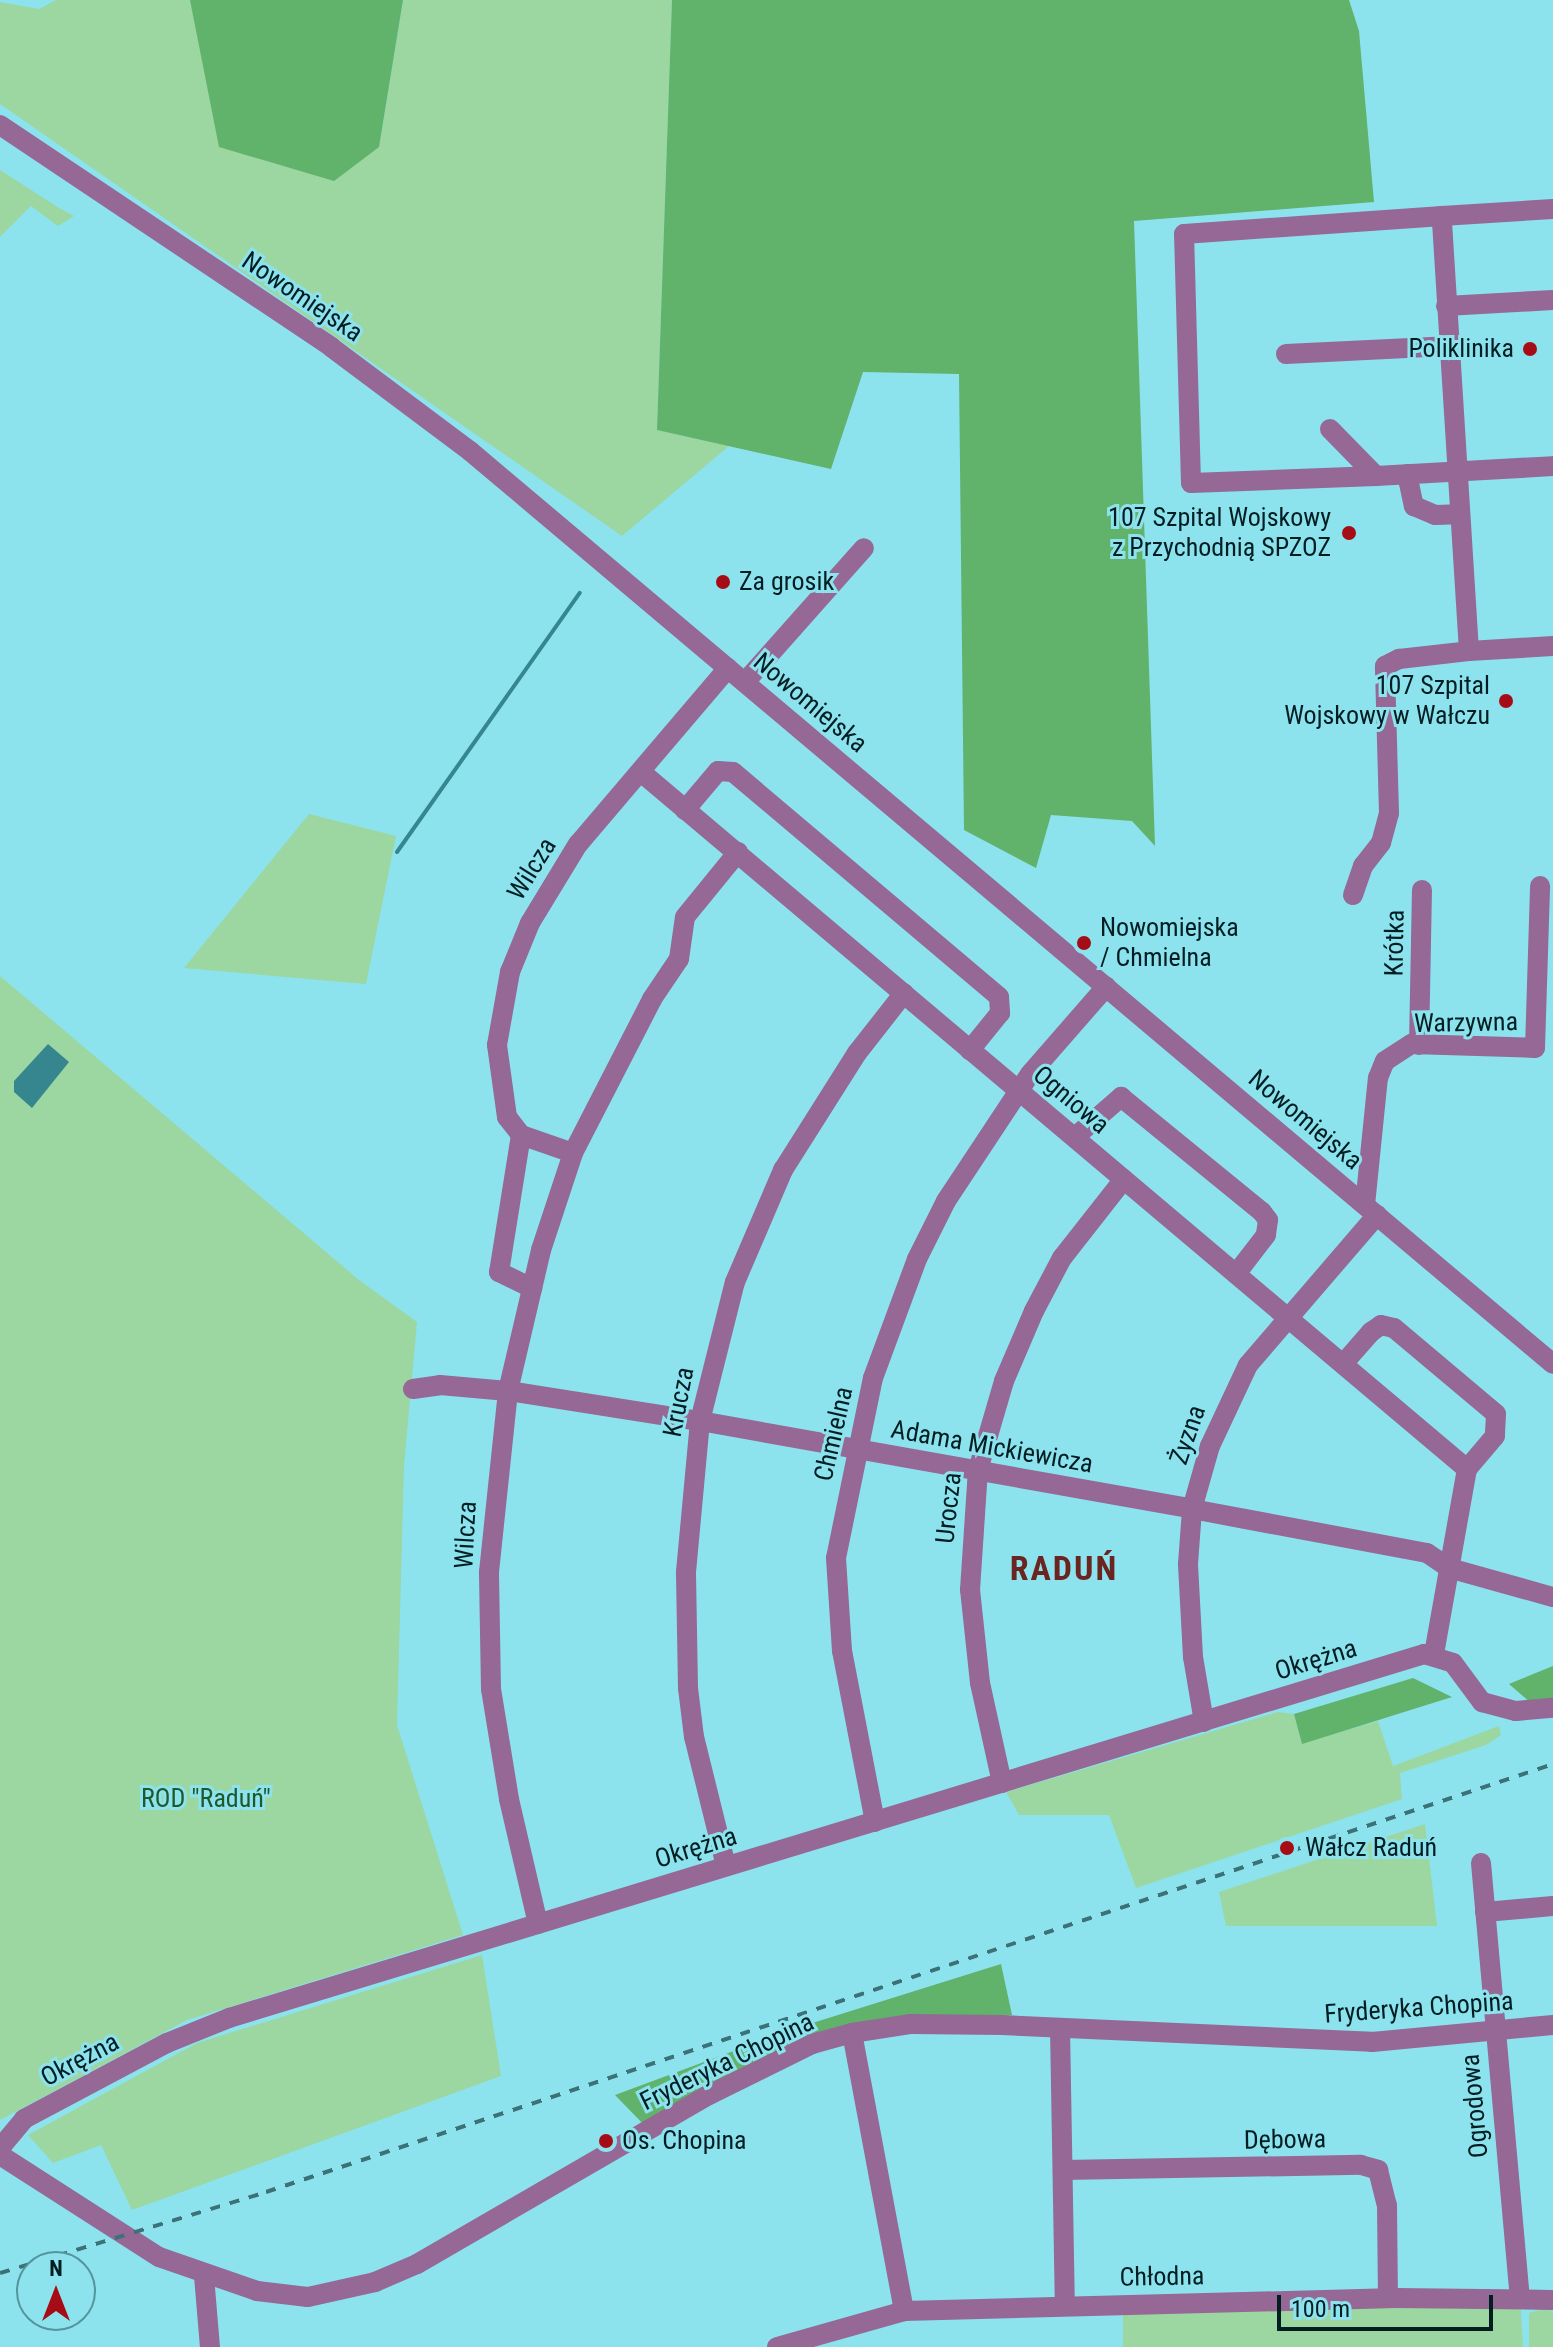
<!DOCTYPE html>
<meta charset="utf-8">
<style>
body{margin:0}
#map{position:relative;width:1553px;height:2347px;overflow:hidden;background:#8ce3ee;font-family:"Roboto Condensed",sans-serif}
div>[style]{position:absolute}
.green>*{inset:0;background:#9cd6a1}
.forest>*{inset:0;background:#61b26a}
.water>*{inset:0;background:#35868f}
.stream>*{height:4px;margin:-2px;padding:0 2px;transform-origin:2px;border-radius:2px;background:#35868f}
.minor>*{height:20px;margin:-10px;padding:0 10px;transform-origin:10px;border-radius:10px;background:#956896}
.rail>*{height:4px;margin-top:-2px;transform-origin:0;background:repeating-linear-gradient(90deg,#3d7178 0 10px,transparent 0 20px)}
.dots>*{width:22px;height:22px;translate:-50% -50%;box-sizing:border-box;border:4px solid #8ce3ee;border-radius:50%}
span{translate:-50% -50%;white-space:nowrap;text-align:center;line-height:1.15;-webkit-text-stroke:6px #8ce3ee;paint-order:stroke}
.street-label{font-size:26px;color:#031e22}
.poi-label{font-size:26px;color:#031e22}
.right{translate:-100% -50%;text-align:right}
.left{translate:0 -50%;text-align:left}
.park-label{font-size:26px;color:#205829}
.district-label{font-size:34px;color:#6a2521;font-weight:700;letter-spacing:2px}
.north{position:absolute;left:16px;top:2251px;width:80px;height:80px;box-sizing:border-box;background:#8ce3ee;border:2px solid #55949c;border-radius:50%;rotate:0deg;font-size:22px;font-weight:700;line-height:32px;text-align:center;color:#031e22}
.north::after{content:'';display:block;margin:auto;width:28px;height:36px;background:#a50c16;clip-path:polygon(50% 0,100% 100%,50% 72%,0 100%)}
.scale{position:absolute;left:1277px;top:2295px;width:216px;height:36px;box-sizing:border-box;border:4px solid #031e22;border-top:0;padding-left:10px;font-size:24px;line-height:28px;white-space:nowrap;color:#031e22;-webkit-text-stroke:6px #8ce3ee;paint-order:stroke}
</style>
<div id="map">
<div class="green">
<div style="clip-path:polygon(56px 0,190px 0,204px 54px,379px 147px,403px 0,672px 0,657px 430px,729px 446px,622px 536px,0 104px,0 2px,39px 9px)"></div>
<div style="clip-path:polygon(0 170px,59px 208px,74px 216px,58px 226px,31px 206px,0 237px)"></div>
<div style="clip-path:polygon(309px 814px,396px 836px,366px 984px,184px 968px)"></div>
<div style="clip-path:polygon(0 976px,359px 1280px,417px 1322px,404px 1466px,397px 1725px,463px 1935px,187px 2020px,0 2120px)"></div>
<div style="clip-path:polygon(1278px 1712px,1294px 1714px,1302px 1743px,1378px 1721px,1393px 1766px,1499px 1726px,1501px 1735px,1486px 1745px,1400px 1773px,1402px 1799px,1136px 1888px,1109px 1815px,1019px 1815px,1006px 1792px)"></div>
<div style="clip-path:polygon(1425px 1824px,1437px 1926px,1226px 1926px,1219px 1892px)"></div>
<div style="clip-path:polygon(482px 1955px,501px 2076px,132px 2210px,101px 2145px,53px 2163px,28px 2135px,197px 2043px)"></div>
<div style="clip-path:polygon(1520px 2296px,1523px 2347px,1123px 2347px,1123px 2304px)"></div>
<div style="clip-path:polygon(1542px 2309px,1553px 2311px,1553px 2347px,1529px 2347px,1529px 2313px)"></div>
</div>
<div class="forest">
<div style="clip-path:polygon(190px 0,403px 0,379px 147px,334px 181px,219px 147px)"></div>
<div style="clip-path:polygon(672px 0,1349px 0,1359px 31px,1374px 202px,1134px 221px,1155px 846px,1132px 821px,1051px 815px,1036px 868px,964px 830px,959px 374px,863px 372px,831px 469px,657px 430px)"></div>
<div style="clip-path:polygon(1553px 1666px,1553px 1704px,1538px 1709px,1509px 1684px)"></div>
<div style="clip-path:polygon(1413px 1678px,1452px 1697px,1302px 1744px,1294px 1714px)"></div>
<div style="clip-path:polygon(1001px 1964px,1012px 2015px,852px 2033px,648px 2129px,615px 2095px,790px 2030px)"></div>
</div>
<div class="water">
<div style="clip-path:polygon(48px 1044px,69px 1062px,32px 1108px,14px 1092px,14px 1081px)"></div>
</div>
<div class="stream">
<div style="left:397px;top:852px;width:317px;rotate:-54.8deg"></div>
</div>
<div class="minor">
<div style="left:0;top:125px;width:399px;rotate:33.8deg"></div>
<div style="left:331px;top:347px;width:174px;rotate:36.8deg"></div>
<div style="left:470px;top:451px;width:1416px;rotate:40.13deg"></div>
<div style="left:1446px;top:306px;width:107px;rotate:-3.2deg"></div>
<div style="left:1286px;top:354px;width:161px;rotate:-2.8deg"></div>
<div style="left:1330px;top:429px;width:66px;rotate:45.6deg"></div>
<div style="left:1376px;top:476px;width:177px;rotate:-3.2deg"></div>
<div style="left:1407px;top:474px;width:33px;rotate:78deg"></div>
<div style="left:1414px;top:506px;width:23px;rotate:23deg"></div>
<div style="left:1435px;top:515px;width:23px;rotate:-2deg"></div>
<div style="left:1376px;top:476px;width:185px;rotate:177.8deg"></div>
<div style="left:1191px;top:483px;width:249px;rotate:-91.6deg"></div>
<div style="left:1184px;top:234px;width:259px;rotate:-4deg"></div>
<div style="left:1469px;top:651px;width:84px;rotate:-3.4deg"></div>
<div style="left:728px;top:668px;width:231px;rotate:130.4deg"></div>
<div style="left:578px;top:844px;width:92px;rotate:121.3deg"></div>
<div style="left:530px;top:923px;width:53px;rotate:112.2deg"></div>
<div style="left:510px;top:972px;width:74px;rotate:100.1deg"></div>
<div style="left:497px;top:1045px;width:73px;rotate:82.1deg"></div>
<div style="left:507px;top:1117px;width:23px;rotate:52deg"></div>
<div style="left:521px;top:1135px;width:55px;rotate:19.1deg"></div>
<div style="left:573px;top:1153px;width:173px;rotate:-62.8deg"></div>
<div style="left:652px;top:999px;width:48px;rotate:-56deg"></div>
<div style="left:679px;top:959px;width:42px;rotate:-81.9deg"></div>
<div style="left:685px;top:917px;width:84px;rotate:-50.8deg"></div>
<div style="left:745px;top:682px;width:179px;rotate:-48.4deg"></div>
<div style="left:641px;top:772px;width:1081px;rotate:40.16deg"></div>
<div style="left:685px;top:810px;width:51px;rotate:-49.8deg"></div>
<div style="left:718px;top:771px;width:15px;rotate:4deg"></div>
<div style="left:733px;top:772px;width:348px;rotate:40.2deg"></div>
<div style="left:999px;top:997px;width:16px;rotate:86deg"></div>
<div style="left:1000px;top:1013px;width:48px;rotate:129deg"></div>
<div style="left:1353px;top:895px;width:31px;rotate:-71deg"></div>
<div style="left:1363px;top:866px;width:29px;rotate:-52deg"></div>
<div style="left:1381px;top:843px;width:31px;rotate:-75deg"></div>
<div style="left:1389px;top:813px;width:147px;rotate:-91.6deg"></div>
<div style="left:1385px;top:666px;width:16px;rotate:-27deg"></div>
<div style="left:1399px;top:659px;width:70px;rotate:-6.5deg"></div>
<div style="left:1469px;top:651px;width:436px;rotate:-93.6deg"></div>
<div style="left:1442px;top:216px;width:111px;rotate:-3.6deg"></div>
<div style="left:1419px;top:1045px;width:155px;rotate:-88.9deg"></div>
<div style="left:521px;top:1135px;width:139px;rotate:99.1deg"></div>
<div style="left:499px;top:1272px;width:37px;rotate:26deg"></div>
<div style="left:1076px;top:1136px;width:60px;rotate:-40.9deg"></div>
<div style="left:1121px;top:1097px;width:182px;rotate:39.2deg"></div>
<div style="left:1262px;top:1212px;width:10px;rotate:53deg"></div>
<div style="left:1268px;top:1220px;width:15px;rotate:98deg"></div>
<div style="left:1266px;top:1235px;width:49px;rotate:127.6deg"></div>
<div style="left:1365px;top:1205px;width:128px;rotate:-84.2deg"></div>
<div style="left:1378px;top:1078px;width:18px;rotate:-68deg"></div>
<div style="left:1385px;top:1061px;width:31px;rotate:-33deg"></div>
<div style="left:1411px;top:1044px;width:124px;rotate:1.8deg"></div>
<div style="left:1535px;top:1048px;width:162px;rotate:-88.2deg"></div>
<div style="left:1343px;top:1364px;width:43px;rotate:-48.8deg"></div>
<div style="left:1371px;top:1332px;width:12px;rotate:-35deg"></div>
<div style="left:1381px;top:1325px;width:13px;rotate:13deg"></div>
<div style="left:1394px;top:1328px;width:133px;rotate:40.1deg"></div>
<div style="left:1496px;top:1414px;width:22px;rotate:93deg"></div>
<div style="left:1495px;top:1436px;width:43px;rotate:130.3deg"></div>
<div style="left:413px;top:1389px;width:27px;rotate:-8deg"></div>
<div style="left:440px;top:1385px;width:68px;rotate:5deg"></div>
<div style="left:508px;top:1391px;width:194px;rotate:8.9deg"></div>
<div style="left:700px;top:1421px;width:500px;rotate:10.1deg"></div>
<div style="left:1192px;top:1509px;width:239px;rotate:10.6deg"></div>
<div style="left:1427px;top:1553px;width:27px;rotate:34deg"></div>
<div style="left:1449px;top:1568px;width:108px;rotate:15.6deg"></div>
<div style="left:1434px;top:1654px;width:188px;rotate:-79.9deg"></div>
<div style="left:1204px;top:1722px;width:66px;rotate:-99.6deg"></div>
<div style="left:1193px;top:1657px;width:93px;rotate:-93.1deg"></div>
<div style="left:1188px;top:1564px;width:55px;rotate:-85.8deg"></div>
<div style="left:1192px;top:1509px;width:66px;rotate:-74.1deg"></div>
<div style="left:1210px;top:1446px;width:89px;rotate:-64.9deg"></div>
<div style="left:1248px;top:1365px;width:198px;rotate:-49.3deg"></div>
<div style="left:1002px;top:1783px;width:102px;rotate:-102.4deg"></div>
<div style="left:980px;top:1683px;width:94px;rotate:-96.1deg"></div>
<div style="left:970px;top:1590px;width:120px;rotate:-86.2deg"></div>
<div style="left:978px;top:1470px;width:93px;rotate:-73.7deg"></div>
<div style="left:1004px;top:1381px;width:76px;rotate:-66.8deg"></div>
<div style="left:1034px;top:1311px;width:60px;rotate:-62.2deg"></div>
<div style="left:1062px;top:1258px;width:100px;rotate:-51.9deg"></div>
<div style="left:875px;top:1822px;width:174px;rotate:-100.9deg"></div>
<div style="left:842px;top:1651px;width:93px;rotate:-93.7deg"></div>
<div style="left:836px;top:1558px;width:184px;rotate:-78.4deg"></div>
<div style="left:873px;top:1378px;width:127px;rotate:-69.7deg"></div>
<div style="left:917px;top:1259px;width:65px;rotate:-63.4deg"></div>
<div style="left:946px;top:1201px;width:152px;rotate:-56.5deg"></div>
<div style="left:1030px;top:1074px;width:116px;rotate:-48.9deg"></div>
<div style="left:1481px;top:1863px;width:435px;rotate:84.9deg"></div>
<div style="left:726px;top:1866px;width:133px;rotate:-103.9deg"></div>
<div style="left:694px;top:1737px;width:49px;rotate:-97deg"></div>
<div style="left:688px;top:1688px;width:116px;rotate:-91deg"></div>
<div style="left:686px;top:1572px;width:152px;rotate:-84.7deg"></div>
<div style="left:700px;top:1421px;width:143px;rotate:-75.9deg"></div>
<div style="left:735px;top:1282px;width:122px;rotate:-66.8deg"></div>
<div style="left:783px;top:1170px;width:138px;rotate:-57.7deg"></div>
<div style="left:857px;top:1053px;width:76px;rotate:-51.9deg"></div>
<div style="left:1485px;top:1912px;width:68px;rotate:-5deg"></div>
<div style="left:538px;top:1924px;width:128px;rotate:-103.1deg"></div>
<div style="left:509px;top:1799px;width:111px;rotate:-99.3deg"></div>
<div style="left:491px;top:1689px;width:117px;rotate:-91deg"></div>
<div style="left:489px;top:1572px;width:182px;rotate:-84deg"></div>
<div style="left:508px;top:1391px;width:145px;rotate:-76.8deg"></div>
<div style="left:541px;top:1250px;width:102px;rotate:-71.7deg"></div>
<div style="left:1060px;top:2028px;width:277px;rotate:89deg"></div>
<div style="left:852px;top:2033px;width:283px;rotate:79.4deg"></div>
<div style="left:0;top:2148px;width:38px;rotate:-50deg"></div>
<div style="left:24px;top:2119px;width:162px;rotate:-28deg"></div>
<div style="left:167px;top:2043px;width:67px;rotate:-22deg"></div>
<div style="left:229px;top:2018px;width:1249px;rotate:-16.94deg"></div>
<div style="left:1424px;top:1654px;width:30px;rotate:17deg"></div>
<div style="left:1453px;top:1663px;width:49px;rotate:53.4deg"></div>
<div style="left:1482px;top:1702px;width:35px;rotate:15deg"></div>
<div style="left:1516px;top:1711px;width:37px;rotate:-5deg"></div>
<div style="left:0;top:2155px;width:189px;rotate:32.7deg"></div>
<div style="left:159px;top:2257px;width:104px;rotate:19.1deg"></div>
<div style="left:257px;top:2291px;width:51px;rotate:6.7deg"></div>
<div style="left:308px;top:2297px;width:69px;rotate:-12.6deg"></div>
<div style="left:375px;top:2282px;width:46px;rotate:-23.2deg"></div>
<div style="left:417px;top:2264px;width:337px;rotate:-30.1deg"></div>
<div style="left:709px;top:2095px;width:115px;rotate:-26.3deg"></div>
<div style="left:812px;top:2044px;width:41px;rotate:-15.4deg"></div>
<div style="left:852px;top:2033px;width:60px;rotate:-8.7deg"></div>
<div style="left:911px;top:2024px;width:91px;rotate:0.6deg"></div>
<div style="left:1002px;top:2025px;width:370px;rotate:2.6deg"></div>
<div style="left:1372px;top:2042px;width:182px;rotate:-5.4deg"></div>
<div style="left:1063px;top:2170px;width:298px;rotate:-1deg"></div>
<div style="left:1361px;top:2165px;width:18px;rotate:16deg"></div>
<div style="left:1378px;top:2170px;width:36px;rotate:76deg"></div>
<div style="left:1387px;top:2205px;width:93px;rotate:89.4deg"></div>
<div style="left:204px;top:2276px;width:71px;rotate:85.2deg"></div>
<div style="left:777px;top:2347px;width:132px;rotate:-15.8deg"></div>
<div style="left:904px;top:2311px;width:492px;rotate:-1.5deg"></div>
<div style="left:1396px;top:2298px;width:157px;rotate:0.7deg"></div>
</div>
<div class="rail">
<div style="left:0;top:2273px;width:278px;rotate:-16.9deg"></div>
<div style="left:266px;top:2192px;width:1356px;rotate:-18.39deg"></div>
</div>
<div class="dots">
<div style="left:1530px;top:349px;background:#a50c16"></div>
<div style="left:1349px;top:533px;background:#a50c16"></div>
<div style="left:723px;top:582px;background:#a50c16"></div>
<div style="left:1506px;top:701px;background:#a50c16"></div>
<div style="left:1084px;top:943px;background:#a50c16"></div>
<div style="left:1287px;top:1848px;background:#a50c16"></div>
<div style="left:606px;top:2141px;background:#a50c16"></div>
</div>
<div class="street-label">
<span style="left:302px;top:297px;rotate:34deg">Nowomiejska</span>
<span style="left:810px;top:703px;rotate:40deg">Nowomiejska</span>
<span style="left:532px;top:869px;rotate:-58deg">Wilcza</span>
<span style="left:1395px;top:943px;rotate:-89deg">Krótka</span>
<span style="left:1466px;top:1023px;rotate:-1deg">Warzywna</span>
<span style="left:1071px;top:1100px;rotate:40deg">Ogniowa</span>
<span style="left:1305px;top:1120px;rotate:40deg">Nowomiejska</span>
<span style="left:679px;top:1402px;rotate:-79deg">Krucza</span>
<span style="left:834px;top:1434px;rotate:-77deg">Chmielna</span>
<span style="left:1188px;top:1435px;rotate:-71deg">Żyzna</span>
<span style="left:992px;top:1447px;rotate:10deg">Adama Mickiewicza</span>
<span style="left:949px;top:1508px;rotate:-84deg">Urocza</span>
<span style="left:466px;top:1535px;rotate:-87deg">Wilcza</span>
<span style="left:1316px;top:1660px;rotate:-17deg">Okrężna</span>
<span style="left:696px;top:1848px;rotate:-17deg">Okrężna</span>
<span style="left:1419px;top:2008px;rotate:-4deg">Fryderyka Chopina</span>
<span style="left:80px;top:2060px;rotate:-28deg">Okrężna</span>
<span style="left:727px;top:2062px;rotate:-26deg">Fryderyka Chopina</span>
<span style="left:1475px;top:2106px;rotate:-95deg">Ogrodowa</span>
<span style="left:1285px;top:2140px;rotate:-1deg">Dębowa</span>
<span style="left:1162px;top:2277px;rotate:-1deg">Chłodna</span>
</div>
<div class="poi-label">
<span class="right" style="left:1514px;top:349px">Poliklinika</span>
<span class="right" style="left:1331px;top:533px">107 Szpital Wojskowy<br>z Przychodnią SPZOZ</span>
<span class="left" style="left:739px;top:582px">Za grosik</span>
<span class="right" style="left:1490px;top:701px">107 Szpital<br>Wojskowy w Wałczu</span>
<span class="left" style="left:1100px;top:943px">Nowomiejska<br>/ Chmielna</span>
<span class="left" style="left:1305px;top:1848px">Wałcz Raduń</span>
<span class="left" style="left:622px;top:2141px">Os. Chopina</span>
</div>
<div class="park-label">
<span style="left:206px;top:1799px">ROD "Raduń"</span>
</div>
<div class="district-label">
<span style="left:1064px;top:1569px">RADUŃ</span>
</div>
<div class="north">N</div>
<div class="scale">100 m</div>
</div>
